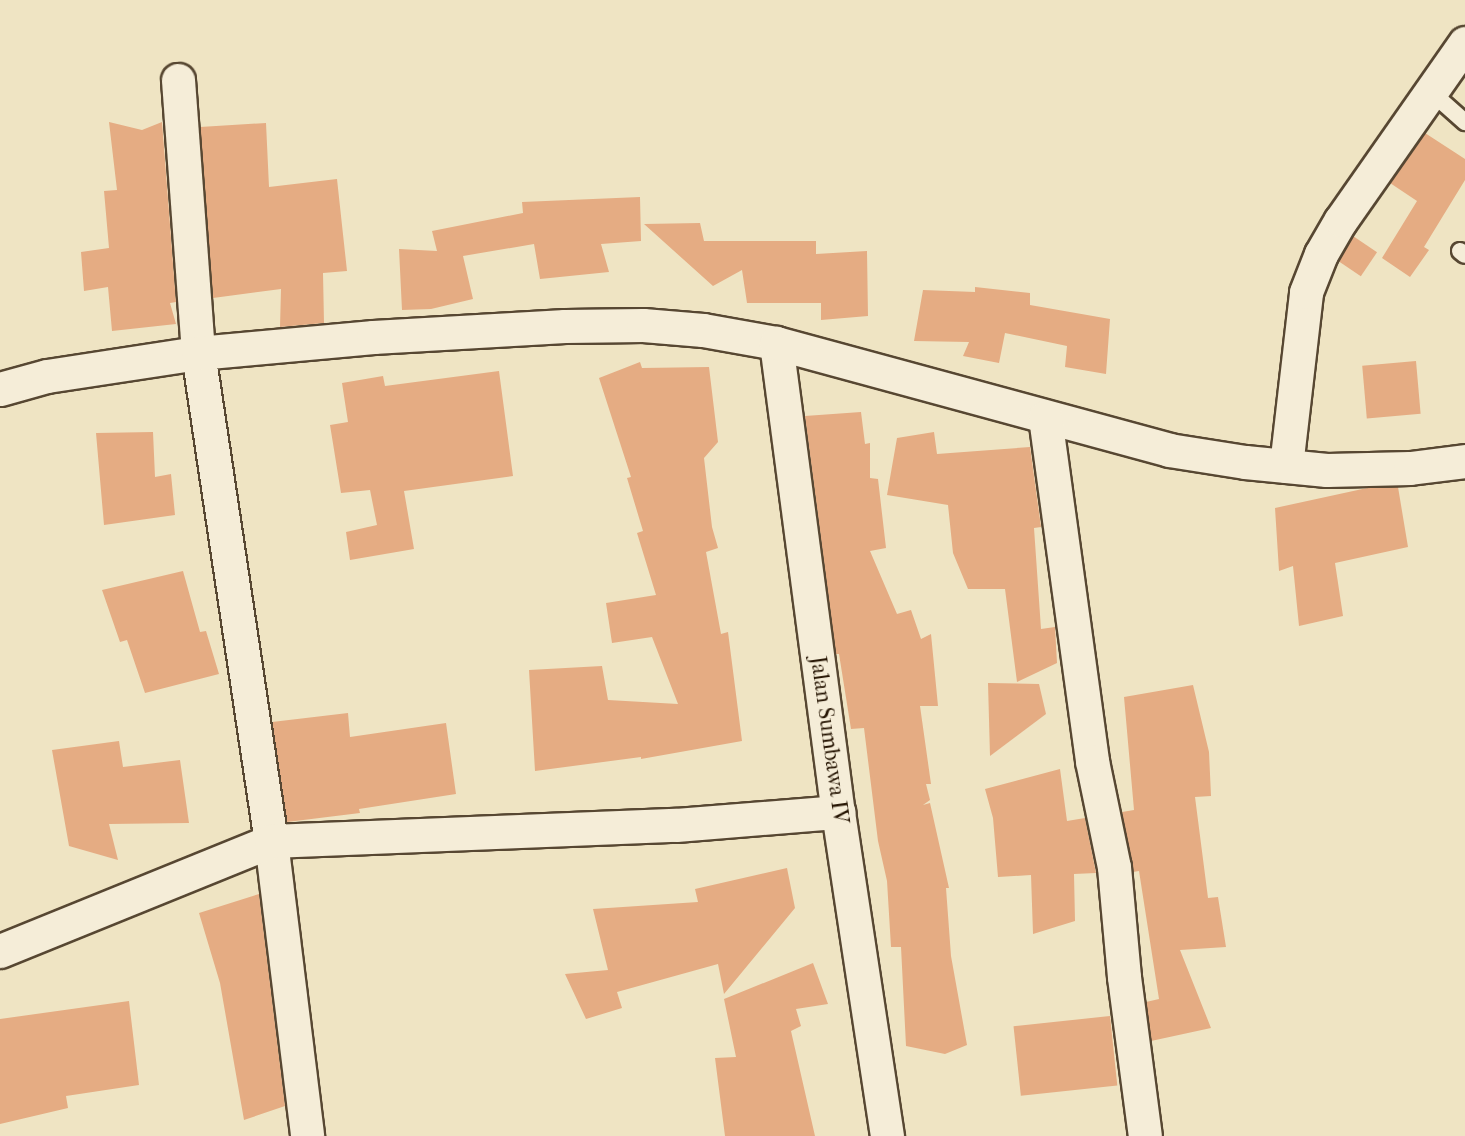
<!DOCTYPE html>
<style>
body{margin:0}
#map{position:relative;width:1465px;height:1136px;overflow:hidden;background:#efe4c3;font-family:"IM FELL French Canon",serif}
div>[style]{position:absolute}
.building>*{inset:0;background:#e5ac83;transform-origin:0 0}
.roads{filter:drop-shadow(2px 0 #574732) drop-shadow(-2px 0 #574732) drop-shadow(0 2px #574732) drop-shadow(0 -2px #574732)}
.lane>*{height:16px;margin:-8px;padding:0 8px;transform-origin:8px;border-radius:8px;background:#f5edd8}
.street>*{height:33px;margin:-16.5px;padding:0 16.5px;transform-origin:16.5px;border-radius:16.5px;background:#f5edd8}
span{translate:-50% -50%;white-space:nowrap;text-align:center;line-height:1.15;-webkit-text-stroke:6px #f5edd8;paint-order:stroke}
.street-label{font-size:22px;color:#241301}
</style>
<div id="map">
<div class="building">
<div style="clip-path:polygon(109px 122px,142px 130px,162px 122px,176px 302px,170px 303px,176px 324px,112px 331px,108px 287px,84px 291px,81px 252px,109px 248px,104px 191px,117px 190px)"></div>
<div style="clip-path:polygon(266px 123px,269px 187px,337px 179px,347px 271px,323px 273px,324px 323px,280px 327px,281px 289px,213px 298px,200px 127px)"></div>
<div style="clip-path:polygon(1425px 133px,1465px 159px,1465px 180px,1424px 247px,1429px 250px,1410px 277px,1382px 258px,1417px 201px,1390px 183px)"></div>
<div style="clip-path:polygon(640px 197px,641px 241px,601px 244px,609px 272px,540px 279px,534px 244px,463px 256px,473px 299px,431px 309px,402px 310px,399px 249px,437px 251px,432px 231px,523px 213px,522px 202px)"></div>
<div style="clip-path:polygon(700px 223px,704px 241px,816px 241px,816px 254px,867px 251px,868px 316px,821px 320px,821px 303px,747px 303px,742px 270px,713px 286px,644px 224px)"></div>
<div style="left:1353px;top:236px;width:29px;height:29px;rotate:34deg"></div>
<div style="clip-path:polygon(975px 287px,1030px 293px,1030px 305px,1110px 319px,1106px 374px,1065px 367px,1067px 346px,1005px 333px,999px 363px,963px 356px,969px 342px,914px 341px,923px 290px,975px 292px)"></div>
<div style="left:1416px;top:361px;width:53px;height:54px;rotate:85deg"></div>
<div style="clip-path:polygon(640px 362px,642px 368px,709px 367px,718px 442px,704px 458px,712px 527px,718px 548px,706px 552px,721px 634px,728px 632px,742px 741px,641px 759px,641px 757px,535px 771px,529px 670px,602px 666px,608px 700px,678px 704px,652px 637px,612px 643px,606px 603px,656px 595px,637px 533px,643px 531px,627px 478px,631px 477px,599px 378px)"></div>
<div style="clip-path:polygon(499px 371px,513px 476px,404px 491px,414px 549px,350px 560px,346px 532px,377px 525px,370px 490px,341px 493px,330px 425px,348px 422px,342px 383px,383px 376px,385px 386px)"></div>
<div style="clip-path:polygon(861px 412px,865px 444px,870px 443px,870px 478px,878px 479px,886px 548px,870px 551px,897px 614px,911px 610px,921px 639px,931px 634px,938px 706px,920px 706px,931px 784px,926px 784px,930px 800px,923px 805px,930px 803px,949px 888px,946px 888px,951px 956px,967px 1045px,945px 1054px,906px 1046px,901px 947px,891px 947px,887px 881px,878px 841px,864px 728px,851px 729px,839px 654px,836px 654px,805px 416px)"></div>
<div style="clip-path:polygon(153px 432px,155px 477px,171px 474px,175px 515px,104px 525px,96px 433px)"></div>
<div style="clip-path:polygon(934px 432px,937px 454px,1030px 447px,1041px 527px,1034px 528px,1041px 629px,1055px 627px,1057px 663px,1017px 682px,1005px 589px,968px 589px,953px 553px,948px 505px,887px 495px,897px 438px)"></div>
<div style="clip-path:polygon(1398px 487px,1408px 547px,1335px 563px,1343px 616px,1299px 626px,1293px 566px,1279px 571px,1275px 508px,1367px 488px)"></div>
<div style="clip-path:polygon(183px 571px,200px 632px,206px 631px,219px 674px,145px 693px,127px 640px,120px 642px,102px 590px)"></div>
<div style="clip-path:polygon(988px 683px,1039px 684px,1046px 714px,990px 756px)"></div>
<div style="clip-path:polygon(1193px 685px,1209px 752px,1211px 796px,1195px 797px,1208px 898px,1218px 897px,1226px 947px,1180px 950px,1211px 1028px,1151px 1041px,1146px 1002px,1159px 999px,1139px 871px,1133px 872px,1122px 812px,1134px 810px,1124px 697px)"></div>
<div style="clip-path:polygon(348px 713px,350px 737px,446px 723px,456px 794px,359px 809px,360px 813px,287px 822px,272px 722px)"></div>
<div style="clip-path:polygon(119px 741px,123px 767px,180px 760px,189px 823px,109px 824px,118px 860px,69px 846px,52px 750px)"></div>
<div style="clip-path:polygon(1060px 769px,1067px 821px,1085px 818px,1096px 873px,1074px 874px,1075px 921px,1033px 934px,1031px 875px,998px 877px,993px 818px,985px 789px)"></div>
<div style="clip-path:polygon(787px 868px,795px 908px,724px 994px,718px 964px,617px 992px,622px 1008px,586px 1019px,565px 974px,608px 970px,593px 909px,698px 902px,695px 889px)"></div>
<div style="clip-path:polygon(259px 894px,285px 1106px,244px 1120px,220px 983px,199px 913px)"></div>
<div style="clip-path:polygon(813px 963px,828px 1004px,796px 1009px,801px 1026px,791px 1031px,815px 1136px,725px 1136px,715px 1058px,736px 1057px,724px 999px)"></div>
<div style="clip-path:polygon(129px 1001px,139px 1085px,66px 1096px,68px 1108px,0 1124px,0 1019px)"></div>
<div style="left:1110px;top:1016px;width:70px;height:97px;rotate:84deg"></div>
</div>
<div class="roads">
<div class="lane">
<div style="left:1430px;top:91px;width:47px;rotate:41.5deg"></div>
<div style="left:1460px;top:251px;width:6px;rotate:39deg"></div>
</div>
<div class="street">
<div style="left:178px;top:80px;width:274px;rotate:85.8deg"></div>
<div style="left:198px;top:353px;width:493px;rotate:81.5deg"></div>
<div style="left:271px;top:841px;width:297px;rotate:83deg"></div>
<div style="left:776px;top:343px;width:473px;rotate:82.5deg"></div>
<div style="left:838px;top:812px;width:328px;rotate:81.4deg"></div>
<div style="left:0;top:389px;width:49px;rotate:-15.5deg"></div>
<div style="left:47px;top:376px;width:153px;rotate:-8.7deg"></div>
<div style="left:198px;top:353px;width:176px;rotate:-5.2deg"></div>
<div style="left:373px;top:337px;width:192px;rotate:-3.3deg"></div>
<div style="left:565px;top:326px;width:78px;rotate:-0.7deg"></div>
<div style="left:643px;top:325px;width:60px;rotate:4.8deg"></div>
<div style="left:703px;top:330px;width:74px;rotate:10.1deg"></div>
<div style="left:776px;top:343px;width:407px;rotate:15.2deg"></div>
<div style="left:1169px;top:450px;width:77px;rotate:9deg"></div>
<div style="left:1245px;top:462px;width:82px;rotate:5.6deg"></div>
<div style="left:1327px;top:470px;width:83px;rotate:-1.4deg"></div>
<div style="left:1410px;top:468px;width:55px;rotate:-7.3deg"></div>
<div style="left:1045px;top:417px;width:347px;rotate:82.2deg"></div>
<div style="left:1092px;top:761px;width:108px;rotate:78.3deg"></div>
<div style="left:1114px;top:867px;width:110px;rotate:84.8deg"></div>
<div style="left:1124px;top:977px;width:160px;rotate:82.5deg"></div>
<div style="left:1286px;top:466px;width:175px;rotate:-83.4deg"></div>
<div style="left:1306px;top:292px;width:41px;rotate:-68.5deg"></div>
<div style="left:1321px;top:254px;width:39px;rotate:-60deg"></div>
<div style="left:1341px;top:220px;width:216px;rotate:-55deg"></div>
<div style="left:0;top:951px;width:292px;rotate:-22.1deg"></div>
<div style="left:271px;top:841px;width:405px;rotate:-2.3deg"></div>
<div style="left:676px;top:825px;width:163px;rotate:-4.6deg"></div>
</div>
</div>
<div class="street-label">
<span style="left:829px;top:740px;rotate:82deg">Jalan Sumbawa IV</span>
</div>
</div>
